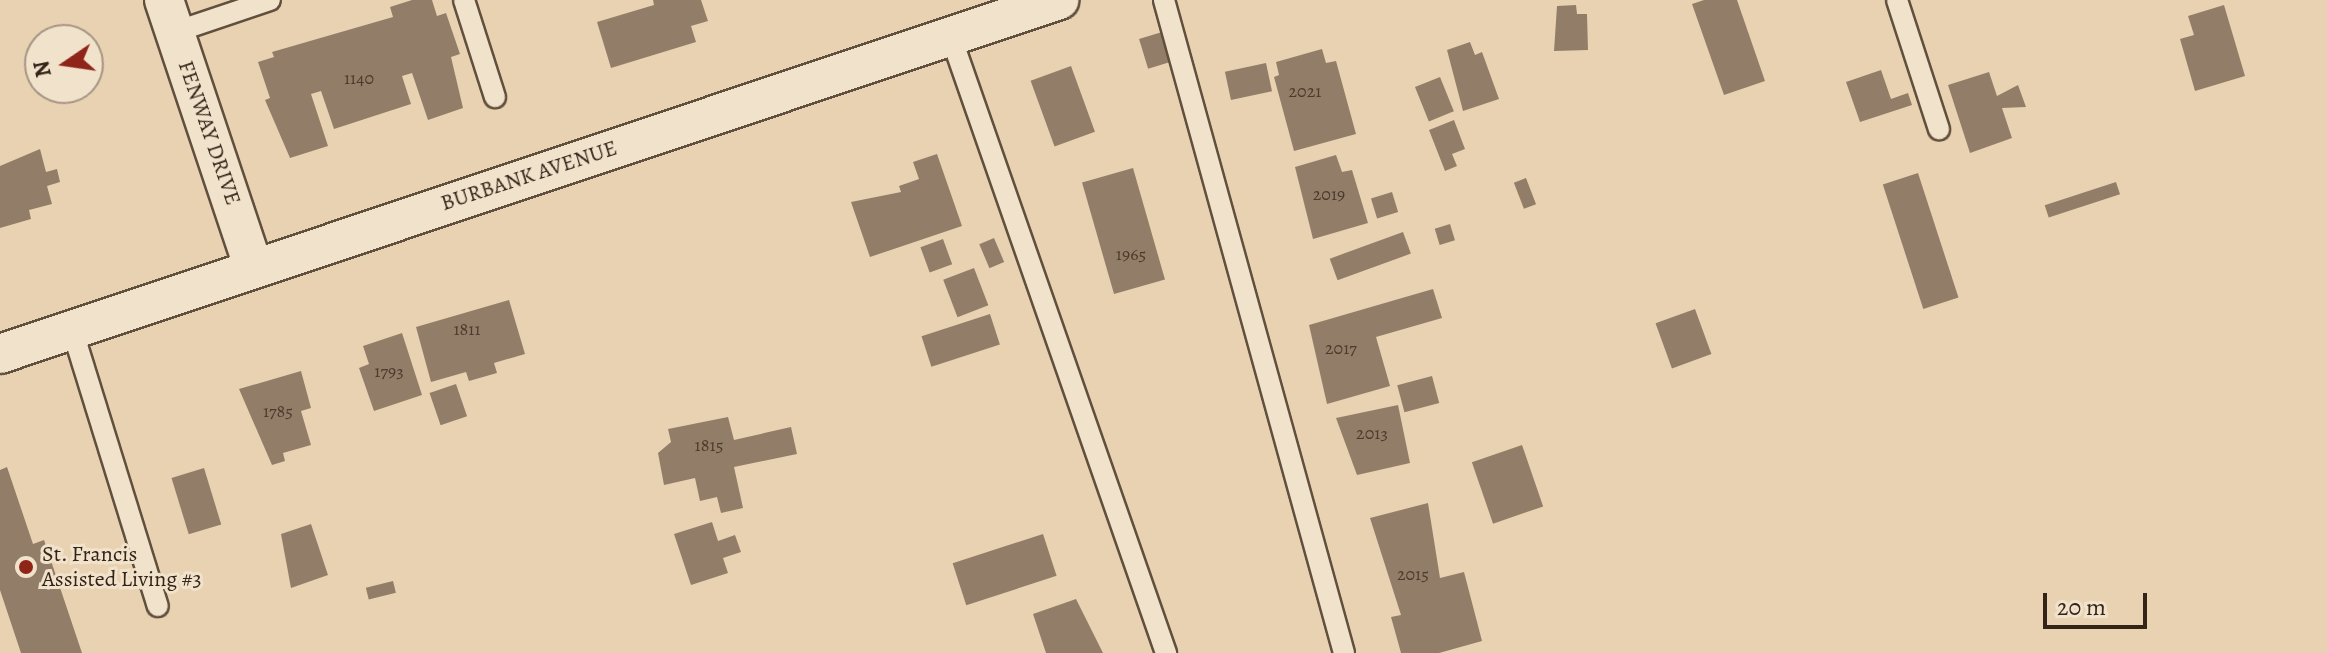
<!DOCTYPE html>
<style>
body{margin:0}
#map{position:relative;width:2327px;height:653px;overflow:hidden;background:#e9d2b1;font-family:Alegreya,serif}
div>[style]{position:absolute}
.building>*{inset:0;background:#927e68;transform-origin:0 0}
.roads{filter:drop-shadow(2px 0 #61503e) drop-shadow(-2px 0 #61503e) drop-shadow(0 2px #61503e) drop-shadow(0 -2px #61503e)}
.service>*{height:20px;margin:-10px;padding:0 10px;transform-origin:10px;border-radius:10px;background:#f1e2cc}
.minor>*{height:38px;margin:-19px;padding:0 19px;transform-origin:19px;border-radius:19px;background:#f1e2cc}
.dots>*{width:22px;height:22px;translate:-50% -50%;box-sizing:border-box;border:4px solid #f1e2cc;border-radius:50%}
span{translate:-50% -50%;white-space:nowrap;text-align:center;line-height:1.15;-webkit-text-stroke:6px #f1e2cc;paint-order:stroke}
.number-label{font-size:18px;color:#4c3a2c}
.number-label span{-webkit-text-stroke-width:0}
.street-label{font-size:22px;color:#342418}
.poi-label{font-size:22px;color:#342418}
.left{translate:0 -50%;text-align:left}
.north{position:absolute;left:24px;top:24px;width:80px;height:80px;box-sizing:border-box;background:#f1e2cc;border:2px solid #a59684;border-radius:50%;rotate:257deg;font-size:22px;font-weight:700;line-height:32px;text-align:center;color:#342418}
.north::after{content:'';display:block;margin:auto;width:28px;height:36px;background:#8f2418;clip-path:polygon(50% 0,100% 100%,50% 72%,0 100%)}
.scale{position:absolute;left:2043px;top:593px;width:104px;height:36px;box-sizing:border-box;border:4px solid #342418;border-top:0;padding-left:10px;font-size:24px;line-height:28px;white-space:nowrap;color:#342418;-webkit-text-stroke:6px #f1e2cc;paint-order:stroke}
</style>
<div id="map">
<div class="building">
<div style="clip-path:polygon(412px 0,432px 0,437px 16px,446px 13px,460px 54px,451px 57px,463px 108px,428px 120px,412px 73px,402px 76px,411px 104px,334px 129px,321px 91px,311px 94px,328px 146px,290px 158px,265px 100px,270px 98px,258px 62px,274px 57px,272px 52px,393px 17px,390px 7px)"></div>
<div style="clip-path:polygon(653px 0,701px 0,708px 21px,691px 26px,696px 42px,611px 68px,597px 22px,654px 5px)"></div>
<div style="clip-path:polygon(1704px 0,1737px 0,1765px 81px,1724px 95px,1692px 4px)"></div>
<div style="clip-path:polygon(1576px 5px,1577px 14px,1587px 14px,1588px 50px,1554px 51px,1557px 6px)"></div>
<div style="clip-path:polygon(2224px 5px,2245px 76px,2195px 91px,2180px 39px,2194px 35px,2188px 16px)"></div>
<div style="left:1162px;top:32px;width:31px;height:24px;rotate:73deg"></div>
<div style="clip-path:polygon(1470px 42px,1475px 55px,1482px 52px,1499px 99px,1463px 111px,1447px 50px)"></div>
<div style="clip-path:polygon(1322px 49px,1326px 63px,1336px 61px,1356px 134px,1294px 151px,1274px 77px,1279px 75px,1276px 62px)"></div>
<div style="left:1266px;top:63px;width:29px;height:42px;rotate:78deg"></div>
<div style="left:1071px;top:66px;width:70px;height:43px;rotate:70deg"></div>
<div style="clip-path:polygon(1881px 70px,1891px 99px,1908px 93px,1912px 105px,1860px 122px,1846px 82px)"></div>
<div style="clip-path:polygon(1989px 72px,1997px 96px,2018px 85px,2026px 107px,2002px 108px,2012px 138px,1970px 153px,1948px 85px)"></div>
<div style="left:1440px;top:77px;width:37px;height:27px;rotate:68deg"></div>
<div style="clip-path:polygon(1454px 120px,1465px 149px,1452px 154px,1457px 166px,1445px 171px,1429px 130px)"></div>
<div style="clip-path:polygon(40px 149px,46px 172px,57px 169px,60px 182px,47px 186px,52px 204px,29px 210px,31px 219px,0 228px,0 166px)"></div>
<div style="clip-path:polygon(937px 154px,962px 226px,870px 257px,851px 202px,901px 192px,899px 186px,919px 179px,913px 162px)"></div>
<div style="clip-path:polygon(1336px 155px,1342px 172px,1352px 170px,1368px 223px,1313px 239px,1295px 167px)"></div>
<div style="left:1133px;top:168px;width:116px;height:53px;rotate:74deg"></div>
<div style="left:1918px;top:173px;width:131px;height:37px;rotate:72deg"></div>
<div style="left:1526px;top:178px;width:28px;height:13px;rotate:69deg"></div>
<div style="left:2116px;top:182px;width:13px;height:75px;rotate:72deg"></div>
<div style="left:1392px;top:192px;width:21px;height:22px;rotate:73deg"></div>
<div style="left:1450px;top:224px;width:17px;height:16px;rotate:73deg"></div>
<div style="left:1403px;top:232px;width:23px;height:78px;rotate:70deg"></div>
<div style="left:994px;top:238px;width:26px;height:16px;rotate:67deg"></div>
<div style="left:943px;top:239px;width:27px;height:24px;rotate:70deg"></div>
<div style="left:974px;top:268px;width:40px;height:33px;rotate:69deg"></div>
<div style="clip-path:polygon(1433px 289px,1442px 318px,1376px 337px,1390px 386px,1327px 404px,1309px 325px)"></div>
<div style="clip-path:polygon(509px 300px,525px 354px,494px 363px,497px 373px,469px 381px,466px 372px,431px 382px,416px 327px)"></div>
<div style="left:1695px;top:309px;width:48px;height:42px;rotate:70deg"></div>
<div style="left:990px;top:314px;width:32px;height:72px;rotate:72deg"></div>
<div style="clip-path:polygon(402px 333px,422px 395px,374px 411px,359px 368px,369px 364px,363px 346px)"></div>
<div style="clip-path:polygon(301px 371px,311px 408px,301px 411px,311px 445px,283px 453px,285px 461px,272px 465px,239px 389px)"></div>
<div style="left:1432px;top:376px;width:28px;height:36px;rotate:75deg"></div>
<div style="left:456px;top:384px;width:34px;height:28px;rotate:71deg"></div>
<div style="clip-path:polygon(1398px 405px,1410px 463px,1357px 475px,1336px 418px)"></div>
<div style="clip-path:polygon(728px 417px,734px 440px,791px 427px,797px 454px,734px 467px,743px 508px,721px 513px,717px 497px,700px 501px,695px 478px,664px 485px,658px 453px,671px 442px,668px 429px)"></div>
<div style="left:1522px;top:445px;width:65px;height:53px;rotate:71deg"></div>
<div style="clip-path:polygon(7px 467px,33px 544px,44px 540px,82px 653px,21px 653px,0 590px,0 470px)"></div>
<div style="left:204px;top:468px;width:59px;height:34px;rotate:73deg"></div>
<div style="clip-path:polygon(1428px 503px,1440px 578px,1464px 572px,1482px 641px,1439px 653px,1401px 653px,1391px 617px,1401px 615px,1370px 518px)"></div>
<div style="clip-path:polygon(712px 522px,718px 541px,735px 535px,741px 552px,723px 558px,728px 573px,691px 585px,674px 534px)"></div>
<div style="clip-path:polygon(311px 524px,328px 575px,291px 588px,281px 534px)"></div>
<div style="left:1043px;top:534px;width:44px;height:95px;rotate:72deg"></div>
<div style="left:393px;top:581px;width:12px;height:28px;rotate:76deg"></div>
<div style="clip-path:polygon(1076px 599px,1103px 653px,1046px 653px,1033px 614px)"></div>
</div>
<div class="roads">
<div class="service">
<div style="left:464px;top:0;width:102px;rotate:72.3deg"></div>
<div style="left:1164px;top:0;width:677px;rotate:74.59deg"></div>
<div style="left:1897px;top:0;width:136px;rotate:72deg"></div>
<div style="left:175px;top:32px;width:100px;rotate:-18.6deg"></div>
<div style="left:950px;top:34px;width:656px;rotate:70.76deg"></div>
<div style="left:72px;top:329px;width:290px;rotate:72.8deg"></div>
</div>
<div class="minor">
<div style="left:164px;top:0;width:280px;rotate:71.5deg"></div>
<div style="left:0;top:354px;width:1117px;rotate:-18.48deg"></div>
</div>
</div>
<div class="dots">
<div style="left:26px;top:567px;background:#8f2418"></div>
</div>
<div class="number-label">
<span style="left:359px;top:78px">1140</span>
<span style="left:1305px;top:91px">2021</span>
<span style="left:1329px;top:194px">2019</span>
<span style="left:1131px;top:254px">1965</span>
<span style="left:467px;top:329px">1811</span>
<span style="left:1341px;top:348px">2017</span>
<span style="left:389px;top:371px">1793</span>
<span style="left:278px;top:411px">1785</span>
<span style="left:1372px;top:433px">2013</span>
<span style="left:709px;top:445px">1815</span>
<span style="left:1413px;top:574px">2015</span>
</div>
<div class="street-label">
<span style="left:209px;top:133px;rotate:71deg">FENWAY DRIVE</span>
<span style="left:529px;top:176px;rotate:-18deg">BURBANK AVENUE</span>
</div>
<div class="poi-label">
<span class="left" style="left:42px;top:567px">St. Francis<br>Assisted Living #3</span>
</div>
<div class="north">N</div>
<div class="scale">20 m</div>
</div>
